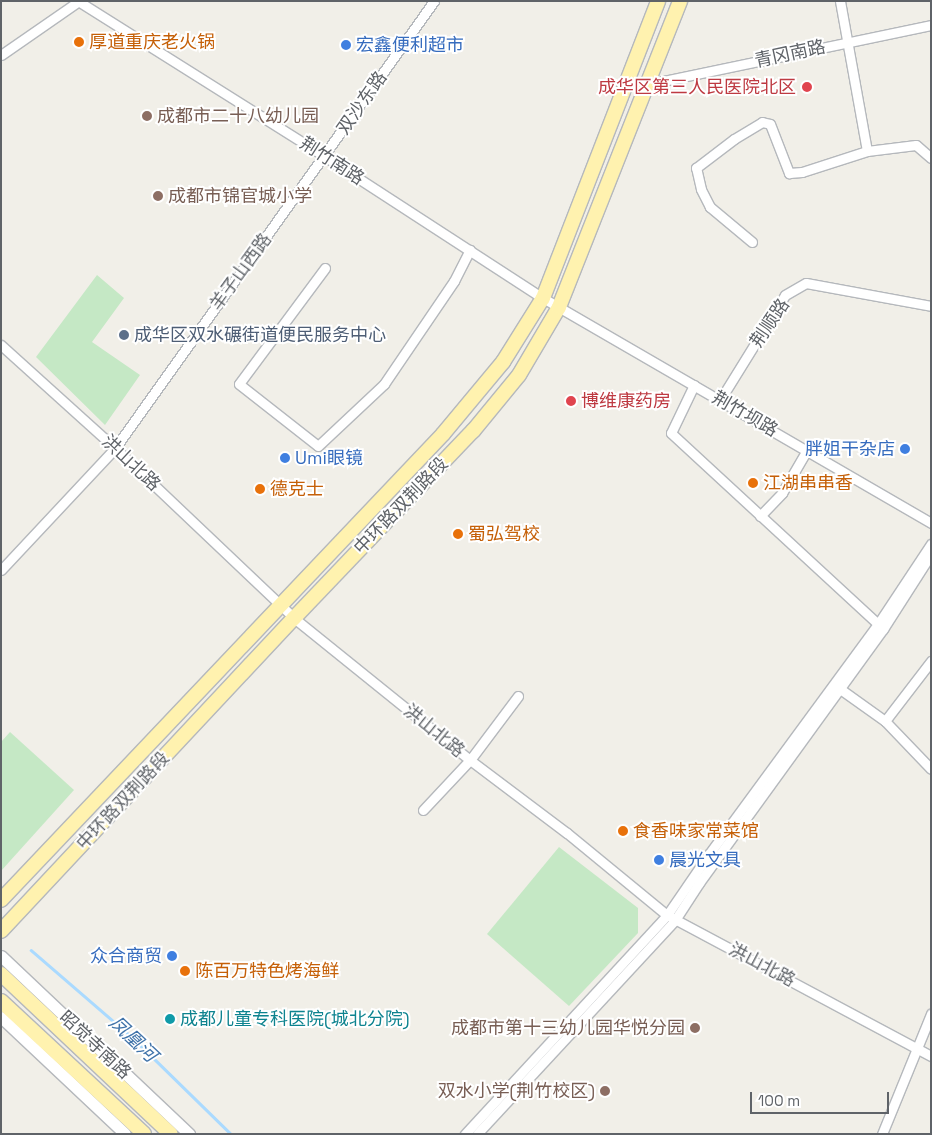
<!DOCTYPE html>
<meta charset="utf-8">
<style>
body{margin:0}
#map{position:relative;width:932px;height:1135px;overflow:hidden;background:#f1efe8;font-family:"Space Grotesk","Noto Sans SC",sans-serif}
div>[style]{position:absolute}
.green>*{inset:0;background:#c5e8c5}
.stream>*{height:2.5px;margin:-1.25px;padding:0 1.25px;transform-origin:1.25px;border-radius:1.25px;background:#aadaff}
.roads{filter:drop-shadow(1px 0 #b5b8bc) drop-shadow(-1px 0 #b5b8bc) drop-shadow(0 1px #b5b8bc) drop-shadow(0 -1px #b5b8bc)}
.minor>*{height:9px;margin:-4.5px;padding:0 4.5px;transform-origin:4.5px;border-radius:4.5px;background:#fff}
.tertiary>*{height:11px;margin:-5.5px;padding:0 5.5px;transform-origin:5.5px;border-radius:5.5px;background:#fff}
.primary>*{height:14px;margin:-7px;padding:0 7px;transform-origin:7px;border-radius:7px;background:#fff2af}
.dots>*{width:14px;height:14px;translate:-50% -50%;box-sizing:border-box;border:2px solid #fff;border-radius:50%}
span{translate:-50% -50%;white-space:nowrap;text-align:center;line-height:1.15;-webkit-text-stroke:4px #fff;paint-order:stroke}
.food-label{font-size:18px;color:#c56008}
.left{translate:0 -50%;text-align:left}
.shop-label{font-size:18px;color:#366cbe}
.right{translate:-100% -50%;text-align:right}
.street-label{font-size:18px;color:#5f6368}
.health-label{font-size:18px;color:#be3a42}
.education-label{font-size:18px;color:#785e54}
.service-label{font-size:18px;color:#4e5e75}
.culture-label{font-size:18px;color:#0d838f}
.water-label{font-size:19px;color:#4174aa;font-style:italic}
.frame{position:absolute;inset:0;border:2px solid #5f6368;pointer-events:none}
.scale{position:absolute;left:750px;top:1092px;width:139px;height:22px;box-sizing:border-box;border:2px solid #5f6368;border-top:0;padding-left:6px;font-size:15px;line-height:18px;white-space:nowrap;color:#5f6368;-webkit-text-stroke:4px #fff;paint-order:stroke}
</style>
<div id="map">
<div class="green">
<div style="clip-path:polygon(97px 275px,124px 298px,92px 342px,140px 375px,105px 425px,36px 357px)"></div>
<div style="clip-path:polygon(10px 732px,74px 790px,1px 871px,1px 742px)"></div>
<div style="clip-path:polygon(559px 847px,638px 908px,638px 933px,569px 1006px,487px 934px)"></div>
</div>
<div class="stream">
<div style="left:31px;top:950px;width:136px;rotate:40.8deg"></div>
<div style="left:134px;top:1039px;width:136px;rotate:44.4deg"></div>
</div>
<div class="roads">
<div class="minor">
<div style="left:78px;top:1px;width:291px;rotate:32.2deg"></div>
<div style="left:324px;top:156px;width:261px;rotate:33deg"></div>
<div style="left:543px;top:298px;width:449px;rotate:30.1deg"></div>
<div style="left:840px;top:1px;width:152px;rotate:79.8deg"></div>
<div style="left:1px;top:55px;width:95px;rotate:-34.7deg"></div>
<div style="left:649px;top:84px;width:288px;rotate:-11.8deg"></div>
<div style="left:752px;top:242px;width:55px;rotate:-140.2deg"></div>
<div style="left:710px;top:207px;width:20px;rotate:-117deg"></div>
<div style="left:701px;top:189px;width:22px;rotate:-103deg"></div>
<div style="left:696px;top:168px;width:48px;rotate:-37.3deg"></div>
<div style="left:734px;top:139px;width:33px;rotate:-31deg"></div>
<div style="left:762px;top:122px;width:8px;rotate:14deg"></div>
<div style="left:770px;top:124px;width:53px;rotate:68.8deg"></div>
<div style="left:789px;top:173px;width:13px;rotate:-4deg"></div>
<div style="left:802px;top:172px;width:68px;rotate:-17.9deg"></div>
<div style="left:867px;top:151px;width:49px;rotate:-7deg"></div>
<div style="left:916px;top:145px;width:20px;rotate:41deg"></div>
<div style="left:325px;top:268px;width:144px;rotate:126.6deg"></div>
<div style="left:239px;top:384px;width:100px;rotate:38.1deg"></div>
<div style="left:318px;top:446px;width:91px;rotate:-43.2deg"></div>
<div style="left:384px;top:384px;width:125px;rotate:-55.8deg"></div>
<div style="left:454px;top:281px;width:35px;rotate:-63deg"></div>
<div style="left:1px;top:345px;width:154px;rotate:42.1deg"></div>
<div style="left:115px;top:448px;width:247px;rotate:43.5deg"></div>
<div style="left:294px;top:618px;width:226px;rotate:38.9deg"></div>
<div style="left:470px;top:760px;width:121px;rotate:37deg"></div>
<div style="left:567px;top:833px;width:129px;rotate:39.4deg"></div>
<div style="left:667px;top:915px;width:299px;rotate:28.1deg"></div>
<div style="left:694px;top:385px;width:53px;rotate:115.6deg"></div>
<div style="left:671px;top:433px;width:282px;rotate:42.7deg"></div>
<div style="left:720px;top:400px;width:123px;rotate:-58.2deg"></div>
<div style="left:785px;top:295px;width:24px;rotate:-30deg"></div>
<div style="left:806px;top:283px;width:127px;rotate:10.4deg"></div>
<div style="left:760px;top:516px;width:32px;rotate:-46deg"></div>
<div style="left:782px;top:493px;width:50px;rotate:-59.8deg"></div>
<div style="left:1px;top:570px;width:167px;rotate:-46.9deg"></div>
<div style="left:115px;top:448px;width:549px;rotate:-54.49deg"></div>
<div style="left:836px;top:686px;width:60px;rotate:35.5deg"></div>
<div style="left:885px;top:721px;width:66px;rotate:46.2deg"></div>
<div style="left:885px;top:721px;width:76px;rotate:-52.5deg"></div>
<div style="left:423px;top:810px;width:69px;rotate:-46.8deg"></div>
<div style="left:470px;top:760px;width:80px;rotate:-53.1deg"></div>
<div style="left:465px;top:1134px;width:298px;rotate:-47.3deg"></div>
<div style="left:667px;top:915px;width:74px;rotate:-55.5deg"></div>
<div style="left:709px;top:854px;width:285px;rotate:-53.7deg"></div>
<div style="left:878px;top:624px;width:96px;rotate:-56.5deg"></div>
<div style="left:477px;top:1134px;width:292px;rotate:-47.2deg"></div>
<div style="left:675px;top:920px;width:44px;rotate:-57deg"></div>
<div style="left:699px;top:883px;width:314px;rotate:-54.1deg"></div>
<div style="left:883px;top:629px;width:89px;rotate:-57.4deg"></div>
<div style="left:882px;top:1134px;width:130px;rotate:-67.8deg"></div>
</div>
<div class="tertiary">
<div style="left:1px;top:956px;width:259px;rotate:43.4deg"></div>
<div style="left:1px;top:1017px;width:170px;rotate:43.3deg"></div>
</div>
<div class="primary">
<div style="left:1px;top:900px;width:642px;rotate:-46.51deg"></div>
<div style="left:443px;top:434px;width:94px;rotate:-50.2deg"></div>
<div style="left:503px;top:362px;width:75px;rotate:-58deg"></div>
<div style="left:543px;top:298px;width:318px;rotate:-68.8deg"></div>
<div style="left:1px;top:931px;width:429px;rotate:-46.9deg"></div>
<div style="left:294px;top:618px;width:259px;rotate:-46.3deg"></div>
<div style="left:473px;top:431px;width:72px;rotate:-50.6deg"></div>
<div style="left:519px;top:375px;width:79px;rotate:-59.5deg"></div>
<div style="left:559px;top:307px;width:329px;rotate:-68.4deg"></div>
<div style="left:1px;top:974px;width:233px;rotate:43.3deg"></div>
<div style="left:1px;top:1001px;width:195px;rotate:42.9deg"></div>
</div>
</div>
<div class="dots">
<div style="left:79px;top:42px;background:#e8710a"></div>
<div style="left:346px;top:45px;background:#3f7fe0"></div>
<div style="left:807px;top:87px;background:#e0444e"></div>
<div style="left:147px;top:116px;background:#8d6e63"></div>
<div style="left:158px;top:196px;background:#8d6e63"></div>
<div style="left:124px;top:335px;background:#5c6f8a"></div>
<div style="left:571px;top:401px;background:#e0444e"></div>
<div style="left:905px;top:449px;background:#3f7fe0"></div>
<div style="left:285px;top:458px;background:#3f7fe0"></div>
<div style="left:753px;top:483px;background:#e8710a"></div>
<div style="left:260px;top:489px;background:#e8710a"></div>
<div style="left:458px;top:534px;background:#e8710a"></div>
<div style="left:623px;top:831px;background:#e8710a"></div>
<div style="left:659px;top:860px;background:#3f7fe0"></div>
<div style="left:172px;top:956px;background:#3f7fe0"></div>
<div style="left:185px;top:971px;background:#e8710a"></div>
<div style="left:170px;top:1019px;background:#0f9aa8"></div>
<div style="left:695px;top:1028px;background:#8d6e63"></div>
<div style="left:605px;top:1091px;background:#8d6e63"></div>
</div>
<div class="food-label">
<span class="left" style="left:89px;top:42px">厚道重庆老火锅</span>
<span class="left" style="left:763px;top:483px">江湖串串香</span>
<span class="left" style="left:270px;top:489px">德克士</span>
<span class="left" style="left:468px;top:534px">蜀弘驾校</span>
<span class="left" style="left:633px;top:831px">食香味家常菜馆</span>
<span class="left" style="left:195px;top:971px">陈百万特色烤海鲜</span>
</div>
<div class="shop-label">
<span class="left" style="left:356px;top:45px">宏鑫便利超市</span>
<span class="right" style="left:895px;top:449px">胖姐干杂店</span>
<span class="left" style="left:295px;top:458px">Umi眼镜</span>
<span class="left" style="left:669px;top:860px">晨光文具</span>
<span class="right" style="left:162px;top:956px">众合商贸</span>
</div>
<div class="street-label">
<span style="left:790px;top:54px;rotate:-12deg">青冈南路</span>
<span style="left:362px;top:103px;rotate:-55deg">双沙东路</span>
<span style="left:332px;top:161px;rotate:33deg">荆竹南路</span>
<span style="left:241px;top:272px;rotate:-54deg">羊子山西路</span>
<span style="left:770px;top:323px;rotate:-56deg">荆顺路</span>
<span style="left:745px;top:414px;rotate:30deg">荆竹坝路</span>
<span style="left:131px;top:463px;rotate:43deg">洪山北路</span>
<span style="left:401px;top:506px;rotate:-46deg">中环路双荆路段</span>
<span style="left:434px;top:731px;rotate:39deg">洪山北路</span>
<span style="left:123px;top:801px;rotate:-47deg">中环路双荆路段</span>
<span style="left:762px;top:965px;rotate:28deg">洪山北路</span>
<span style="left:95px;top:1045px;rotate:43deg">昭觉寺南路</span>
</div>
<div class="health-label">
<span class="right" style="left:796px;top:87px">成华区第三人民医院北区</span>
<span class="left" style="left:581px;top:401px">博维康药房</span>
</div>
<div class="education-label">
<span class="left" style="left:157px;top:116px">成都市二十八幼儿园</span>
<span class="left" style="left:168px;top:196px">成都市锦官城小学</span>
<span class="right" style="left:685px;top:1028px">成都市第十三幼儿园华悦分园</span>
<span class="right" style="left:595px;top:1091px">双水小学(荆竹校区)</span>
</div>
<div class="service-label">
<span class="left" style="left:134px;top:335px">成华区双水碾街道便民服务中心</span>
</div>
<div class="culture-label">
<span class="left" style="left:180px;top:1019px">成都儿童专科医院(城北分院)</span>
</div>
<div class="water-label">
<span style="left:133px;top:1039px;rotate:43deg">凤凰河</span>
</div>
<div class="frame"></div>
<div class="scale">100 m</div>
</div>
